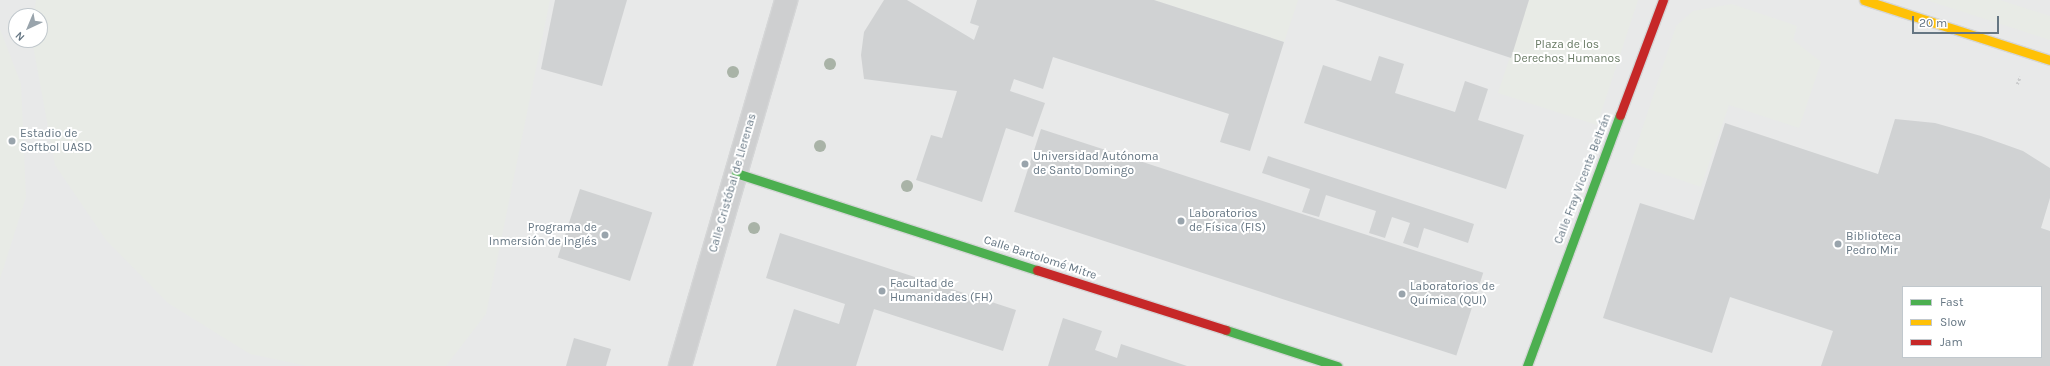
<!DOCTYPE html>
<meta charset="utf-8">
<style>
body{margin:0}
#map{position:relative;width:2050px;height:366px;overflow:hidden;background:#f9f9f9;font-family:Karla,sans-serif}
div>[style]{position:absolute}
.built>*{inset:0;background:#e8e9e9}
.green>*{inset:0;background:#e8ebe6}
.building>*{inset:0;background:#d0d2d3;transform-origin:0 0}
.path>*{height:2.5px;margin-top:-1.25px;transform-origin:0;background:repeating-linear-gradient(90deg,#cbcccd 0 2px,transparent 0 4px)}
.roads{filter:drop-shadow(1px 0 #d5d6d7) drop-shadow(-1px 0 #d5d6d7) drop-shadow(0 1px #d5d6d7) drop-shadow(0 -1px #d5d6d7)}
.street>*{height:22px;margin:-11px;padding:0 11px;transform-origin:11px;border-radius:11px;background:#cecfd0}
.fast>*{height:9px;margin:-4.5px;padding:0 4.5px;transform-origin:4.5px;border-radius:4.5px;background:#4caf50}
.slow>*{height:9px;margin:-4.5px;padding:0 4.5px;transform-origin:4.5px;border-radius:4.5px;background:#ffc107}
.jam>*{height:9px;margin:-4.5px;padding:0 4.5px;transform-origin:4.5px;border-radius:4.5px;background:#c62828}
.trees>*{width:12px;height:12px;margin:-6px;border-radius:50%;background:#a9b3a7}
.dots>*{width:11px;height:11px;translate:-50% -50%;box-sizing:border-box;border:2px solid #fff;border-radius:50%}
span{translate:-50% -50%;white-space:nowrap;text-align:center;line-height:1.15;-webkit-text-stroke:4px #fff;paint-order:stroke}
.park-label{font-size:12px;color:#687a64}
.poi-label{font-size:12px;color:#657683}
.left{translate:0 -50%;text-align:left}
.right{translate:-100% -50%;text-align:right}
.street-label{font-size:12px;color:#657683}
.legend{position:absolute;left:1902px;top:286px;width:140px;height:72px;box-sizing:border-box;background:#fff;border:1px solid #c1c8cd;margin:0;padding:5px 7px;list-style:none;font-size:12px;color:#657683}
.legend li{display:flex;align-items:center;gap:8px;height:20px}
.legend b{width:20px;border:1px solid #c1c8cd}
.north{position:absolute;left:8px;top:8px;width:40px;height:40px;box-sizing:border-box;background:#fff;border:1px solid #c1c8cd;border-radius:50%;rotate:224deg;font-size:11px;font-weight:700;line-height:16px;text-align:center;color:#657683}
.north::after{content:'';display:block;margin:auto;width:14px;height:18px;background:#99a4ac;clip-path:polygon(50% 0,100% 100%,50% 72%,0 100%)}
.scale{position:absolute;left:1912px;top:16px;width:87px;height:18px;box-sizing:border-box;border:2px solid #657683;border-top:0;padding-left:5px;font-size:12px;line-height:14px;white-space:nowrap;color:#657683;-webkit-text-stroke:3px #fff;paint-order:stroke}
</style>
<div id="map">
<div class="built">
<div style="clip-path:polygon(evenodd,0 0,2050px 0,2050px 366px,0 366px,0 0,16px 16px,40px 16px,40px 40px,16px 40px,16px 16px,0 0,1903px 287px,2041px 287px,2041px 357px,1903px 357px,1903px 287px)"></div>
</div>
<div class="green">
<div style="clip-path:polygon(36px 0,550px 0,486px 314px,446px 366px,307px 366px,250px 354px,168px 303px,106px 240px,55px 165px,32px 40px,40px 40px,40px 16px,34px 16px)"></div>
<div style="clip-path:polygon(1154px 0,1298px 0,1284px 42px)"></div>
<div style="clip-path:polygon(1529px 0,1638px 0,1597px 125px,1498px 93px)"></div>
<div style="clip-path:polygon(1926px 0,2000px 0,2050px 16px,2050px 40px)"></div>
<div style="clip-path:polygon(1732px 4px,1797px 26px,1793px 40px,1821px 62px,1799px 128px,1729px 105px,1701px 187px,1631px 163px,1676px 26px,1693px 11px)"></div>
<div style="clip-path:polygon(0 29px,21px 84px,26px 197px,0 279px)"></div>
</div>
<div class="building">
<div style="clip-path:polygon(555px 0,627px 0,602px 86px,541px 69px)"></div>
<div style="clip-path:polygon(884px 0,907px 0,974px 40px,979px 26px,970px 23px,977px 0,1154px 0,1284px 42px,1250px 151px,1220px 142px,1229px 114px,1053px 57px,1043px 89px,1014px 79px,1010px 91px,1045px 103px,1033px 137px,1006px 128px,982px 202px,916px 180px,931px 135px,942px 138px,957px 91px,864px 79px,861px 55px,864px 32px)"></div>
<div style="clip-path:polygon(1335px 0,1529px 0,1511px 58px)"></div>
<div style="clip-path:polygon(1379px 56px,1404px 64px,1395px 93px,1455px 112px,1465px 81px,1488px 89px,1478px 120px,1524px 135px,1506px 189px,1304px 123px,1323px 65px,1371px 81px)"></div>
<div style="clip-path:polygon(evenodd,1895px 119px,1935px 123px,1981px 136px,2023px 151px,2050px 168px,2050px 198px,2041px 228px,2050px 231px,2050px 366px,1821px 366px,1833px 331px,1730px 297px,1712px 353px,1603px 318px,1640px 203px,1694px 220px,1725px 123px,1878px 174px,1895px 119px,1903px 287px,2041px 287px,2041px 357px,1903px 357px,1903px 287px)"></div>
<div style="left:1041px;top:129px;width:465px;height:87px;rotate:18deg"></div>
<div style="clip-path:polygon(1268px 156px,1474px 224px,1468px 243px,1424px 228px,1418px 248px,1403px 243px,1410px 223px,1392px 217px,1385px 238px,1369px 233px,1376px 211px,1326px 195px,1319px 217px,1302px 212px,1310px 189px,1262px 173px)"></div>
<div style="left:580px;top:189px;width:76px;height:72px;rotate:18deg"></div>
<div style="clip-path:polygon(780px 233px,1016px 310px,1003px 351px,874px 309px,856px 366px,776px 366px,794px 309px,839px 324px,845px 304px,766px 278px)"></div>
<div style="clip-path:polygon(1063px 318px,1102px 331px,1095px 350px,1117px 358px,1121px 344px,1187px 366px,1048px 366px)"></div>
<div style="clip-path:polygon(574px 338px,611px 349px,606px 366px,566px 366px)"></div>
</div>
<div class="path">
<div style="left:2017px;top:84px;width:8px;rotate:-67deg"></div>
</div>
<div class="roads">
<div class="street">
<div style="left:680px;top:366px;width:381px;rotate:-73.8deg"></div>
</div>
<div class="fast">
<div style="left:736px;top:173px;width:316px;rotate:17.9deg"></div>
<div style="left:1226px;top:330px;width:117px;rotate:18deg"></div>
<div style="left:1527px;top:366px;width:268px;rotate:-69.7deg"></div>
</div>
<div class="slow">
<div style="left:1864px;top:0;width:195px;rotate:17.9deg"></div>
</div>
<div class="jam">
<div style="left:1620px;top:115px;width:123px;rotate:-69.5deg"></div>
<div style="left:1037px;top:270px;width:198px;rotate:17.6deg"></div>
</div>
</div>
<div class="trees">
<div style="left:830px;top:64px"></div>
<div style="left:733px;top:72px"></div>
<div style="left:820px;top:146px"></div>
<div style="left:907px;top:186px"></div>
<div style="left:754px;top:228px"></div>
</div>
<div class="dots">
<div style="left:12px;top:141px;background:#99a4ac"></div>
<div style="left:1025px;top:164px;background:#99a4ac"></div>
<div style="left:1181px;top:221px;background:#99a4ac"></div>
<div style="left:605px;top:235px;background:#99a4ac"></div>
<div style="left:1838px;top:244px;background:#99a4ac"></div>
<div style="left:882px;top:291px;background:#99a4ac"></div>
<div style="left:1402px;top:294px;background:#99a4ac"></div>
</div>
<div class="park-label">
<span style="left:1567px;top:52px">Plaza de los<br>Derechos Humanos</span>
</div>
<div class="poi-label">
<span class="left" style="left:20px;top:141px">Estadio de<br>Softbol UASD</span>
<span class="left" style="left:1033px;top:164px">Universidad Autónoma<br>de Santo Domingo</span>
<span class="left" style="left:1189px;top:221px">Laboratorios<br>de Física (FIS)</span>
<span class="right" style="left:597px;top:235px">Programa de<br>Inmersión de Inglés</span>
<span class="left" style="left:1846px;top:244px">Biblioteca<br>Pedro Mir</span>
<span class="left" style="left:890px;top:291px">Facultad de<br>Humanidades (FH)</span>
<span class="left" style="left:1410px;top:294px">Laboratorios de<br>Química (QUI)</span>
</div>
<div class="street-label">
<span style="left:1583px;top:179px;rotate:-69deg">Calle Fray Vicente Beltrán</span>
<span style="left:733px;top:183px;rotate:-74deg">Calle Cristóbal de Llerenas</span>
<span style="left:1040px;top:258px;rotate:18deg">Calle Bartolomé Mitre</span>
</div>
<ul class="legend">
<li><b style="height:5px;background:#4caf50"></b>Fast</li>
<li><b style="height:5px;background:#ffc107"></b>Slow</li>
<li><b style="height:5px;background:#c62828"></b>Jam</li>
</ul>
<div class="north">N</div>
<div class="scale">20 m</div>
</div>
